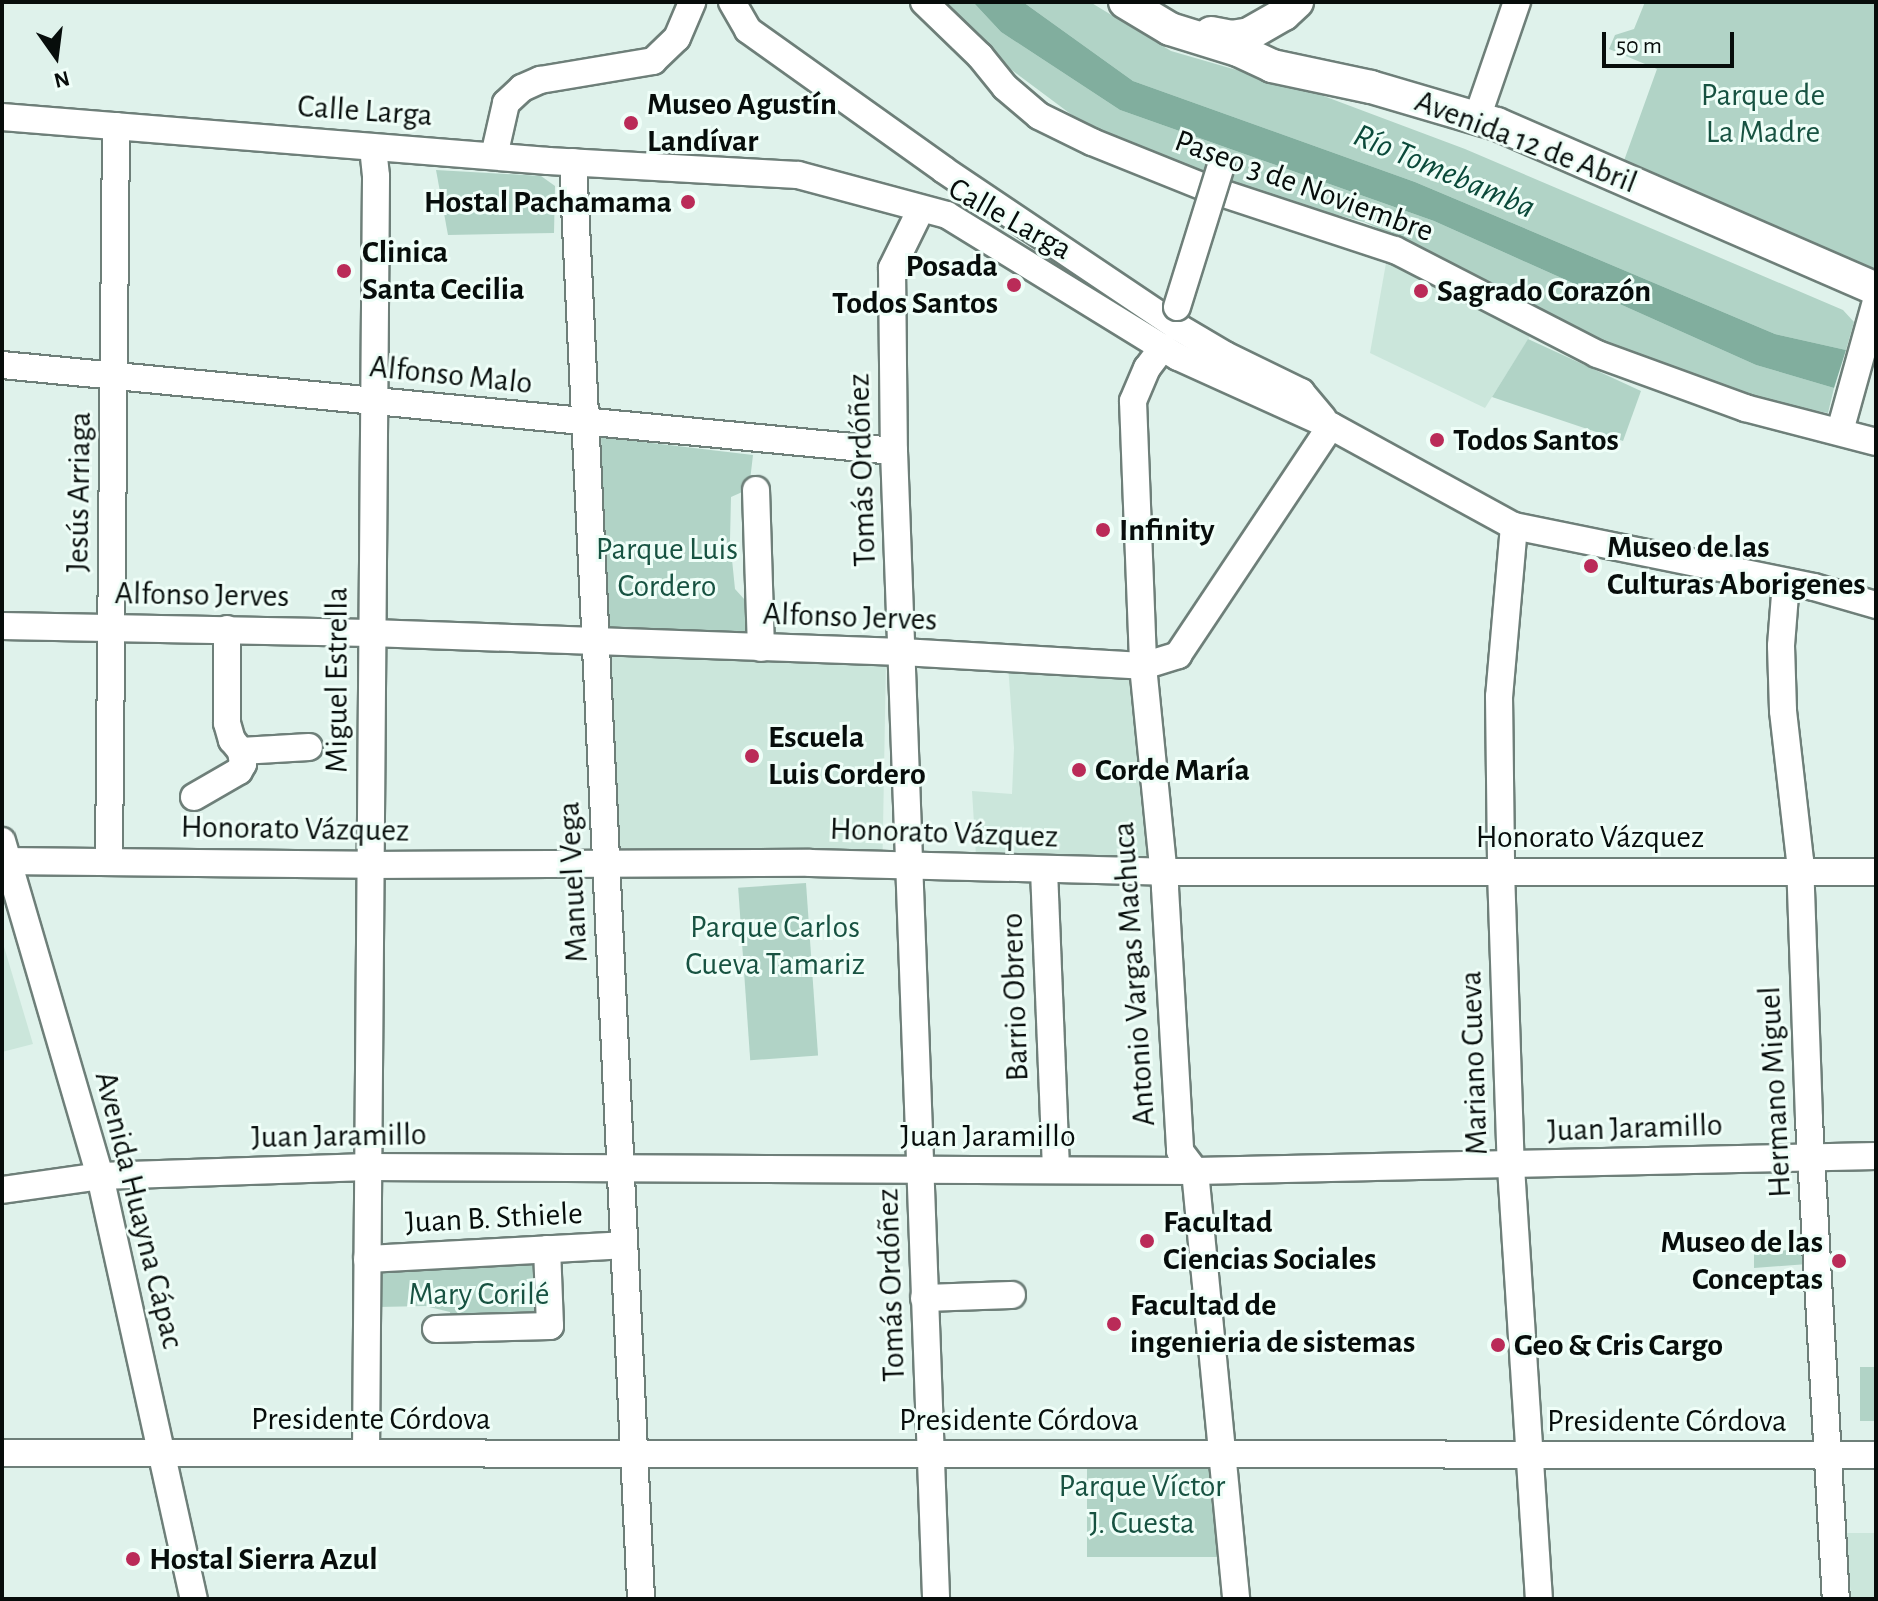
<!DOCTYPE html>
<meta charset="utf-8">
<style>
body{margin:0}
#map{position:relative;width:1878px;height:1601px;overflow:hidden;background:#dff2eb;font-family:"Alegreya Sans",sans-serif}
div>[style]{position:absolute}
.built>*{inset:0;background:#cbe6db;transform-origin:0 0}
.green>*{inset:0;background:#b1d3c6;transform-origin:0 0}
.water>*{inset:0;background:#81ae9e}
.roads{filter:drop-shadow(2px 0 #6e7f79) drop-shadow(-2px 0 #6e7f79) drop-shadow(0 2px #6e7f79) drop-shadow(0 -2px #6e7f79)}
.minor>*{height:26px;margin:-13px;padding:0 13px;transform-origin:13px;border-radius:13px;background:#fff}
.major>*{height:32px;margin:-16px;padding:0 16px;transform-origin:16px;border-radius:16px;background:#fff}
.bridges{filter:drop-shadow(2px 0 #6e7f79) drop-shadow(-2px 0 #6e7f79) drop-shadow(0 2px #6e7f79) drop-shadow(0 -2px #6e7f79)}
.minor-bridge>*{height:26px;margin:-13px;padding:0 13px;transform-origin:13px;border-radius:13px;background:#fff}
.dots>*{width:22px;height:22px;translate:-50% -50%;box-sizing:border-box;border:4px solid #effef8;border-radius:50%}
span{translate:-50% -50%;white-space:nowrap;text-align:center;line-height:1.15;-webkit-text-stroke:6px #effef8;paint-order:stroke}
.park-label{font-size:32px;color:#175241}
.poi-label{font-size:32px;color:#070d0b;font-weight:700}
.left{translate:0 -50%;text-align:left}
.right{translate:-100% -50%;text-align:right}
.street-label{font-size:32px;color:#070d0b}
.water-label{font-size:34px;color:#0b4a3a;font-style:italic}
.frame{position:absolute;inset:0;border:4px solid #070d0b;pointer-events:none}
.north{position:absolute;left:16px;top:16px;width:80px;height:80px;-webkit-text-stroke:6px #effef8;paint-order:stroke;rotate:166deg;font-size:22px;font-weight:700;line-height:32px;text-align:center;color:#070d0b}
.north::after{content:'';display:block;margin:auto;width:28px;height:36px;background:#070d0b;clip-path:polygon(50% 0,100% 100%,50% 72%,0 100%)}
.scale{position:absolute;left:1602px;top:32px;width:132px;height:36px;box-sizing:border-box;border:4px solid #070d0b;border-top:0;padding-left:10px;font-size:24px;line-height:28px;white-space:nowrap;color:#070d0b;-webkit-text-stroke:6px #effef8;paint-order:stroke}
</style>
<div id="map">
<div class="built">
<div style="clip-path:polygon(1388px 252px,1534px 330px,1485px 408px,1370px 353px)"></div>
<div style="left:612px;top:655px;width:274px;height:198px;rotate:1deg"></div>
<div style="clip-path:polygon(1008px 665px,1138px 675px,1151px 862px,976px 856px,972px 791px,1012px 794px,1014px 748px)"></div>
<div style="clip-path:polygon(2px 940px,33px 1044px,2px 1052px)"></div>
<div style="clip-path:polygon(1846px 1533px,1876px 1533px,1876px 1599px,1851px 1599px)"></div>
</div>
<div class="green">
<div style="clip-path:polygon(935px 2px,973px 2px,1001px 32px,1120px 110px,1434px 221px,1756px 365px,1834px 388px,1828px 413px,1753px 399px,1619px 354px,1612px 344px,1570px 326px,1556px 326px,1423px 249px,1364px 222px,1241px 190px,1173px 165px,1084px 124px,997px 59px)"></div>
<div style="clip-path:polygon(1023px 2px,1090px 2px,1171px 51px,1313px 92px,1465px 149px,1843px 310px,1854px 322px,1846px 350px,1775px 334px,1415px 182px,1133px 81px)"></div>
<div style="clip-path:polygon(1645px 2px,1876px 2px,1876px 264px,1869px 278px,1621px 169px,1657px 69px,1609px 49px,1615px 35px,1634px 29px)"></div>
<div style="clip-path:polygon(436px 170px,541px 176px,555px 186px,554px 233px,448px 235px)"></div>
<div style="clip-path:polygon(1528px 339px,1641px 391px,1623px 441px,1492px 397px)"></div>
<div style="clip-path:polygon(601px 437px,753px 455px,749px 489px,731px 497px,730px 540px,735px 589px,754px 610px,755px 640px,607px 633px)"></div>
<div style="left:806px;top:883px;width:173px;height:68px;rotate:86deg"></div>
<div style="clip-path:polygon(1754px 1246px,1777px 1247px,1778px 1251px,1806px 1248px,1808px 1264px,1754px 1268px)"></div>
<div style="clip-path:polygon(541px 1258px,540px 1324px,451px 1326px,450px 1312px,425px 1306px,379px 1307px,378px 1265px)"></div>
<div style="left:1860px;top:1367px;width:16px;height:54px"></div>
<div style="left:1087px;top:1457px;width:131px;height:100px"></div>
</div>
<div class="water">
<div style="clip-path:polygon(973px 2px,1023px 2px,1133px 81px,1415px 182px,1775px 334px,1846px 350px,1834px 388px,1756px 365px,1434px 221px,1120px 110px,1001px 32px)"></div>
</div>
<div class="roads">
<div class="minor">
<div style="left:732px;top:2px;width:32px;rotate:60deg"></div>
<div style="left:748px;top:30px;width:241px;rotate:35.5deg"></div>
<div style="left:944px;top:170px;width:280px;rotate:33.9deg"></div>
<div style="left:1176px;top:326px;width:57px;rotate:30.6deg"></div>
<div style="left:1225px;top:355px;width:85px;rotate:26deg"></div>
<div style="left:1301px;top:392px;width:34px;rotate:50deg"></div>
<div style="left:924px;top:2px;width:78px;rotate:44deg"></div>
<div style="left:980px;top:56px;width:40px;rotate:51deg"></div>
<div style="left:1005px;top:87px;width:45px;rotate:40.5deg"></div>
<div style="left:1039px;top:116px;width:59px;rotate:26.1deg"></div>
<div style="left:1092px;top:142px;width:126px;rotate:21.9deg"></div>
<div style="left:1209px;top:189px;width:196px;rotate:18.2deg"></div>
<div style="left:1395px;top:250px;width:227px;rotate:27.2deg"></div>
<div style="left:1597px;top:354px;width:158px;rotate:20deg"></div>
<div style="left:1745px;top:408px;width:135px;rotate:14.5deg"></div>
<div style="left:2px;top:117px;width:548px;rotate:4.61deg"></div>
<div style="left:548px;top:161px;width:250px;rotate:3.2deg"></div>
<div style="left:798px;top:175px;width:154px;rotate:15deg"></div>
<div style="left:947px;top:215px;width:271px;rotate:31.6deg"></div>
<div style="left:1178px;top:357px;width:168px;rotate:24.3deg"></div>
<div style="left:1331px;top:426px;width:209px;rotate:28.7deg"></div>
<div style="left:1514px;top:526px;width:306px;rotate:11.5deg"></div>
<div style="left:1814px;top:587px;width:65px;rotate:16.2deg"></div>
<div style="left:1477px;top:118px;width:123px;rotate:-71deg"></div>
<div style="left:494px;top:156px;width:54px;rotate:-77.2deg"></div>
<div style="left:506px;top:103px;width:22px;rotate:-43deg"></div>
<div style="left:522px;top:88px;width:20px;rotate:-24deg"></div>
<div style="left:540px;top:80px;width:115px;rotate:-9.5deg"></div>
<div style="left:653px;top:61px;width:33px;rotate:-44deg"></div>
<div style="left:677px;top:38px;width:39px;rotate:-67deg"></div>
<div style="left:573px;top:162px;width:1439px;rotate:87.29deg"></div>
<div style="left:921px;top:209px;width:66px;rotate:116.2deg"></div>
<div style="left:892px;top:268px;width:183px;rotate:89.4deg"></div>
<div style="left:894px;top:451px;width:1149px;rotate:87.9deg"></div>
<div style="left:1163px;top:347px;width:26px;rotate:127deg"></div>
<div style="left:1147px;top:368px;width:36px;rotate:113deg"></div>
<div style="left:1133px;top:401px;width:265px;rotate:87.8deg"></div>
<div style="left:1143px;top:666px;width:223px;rotate:84.3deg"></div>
<div style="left:1165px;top:888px;width:263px;rotate:86.7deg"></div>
<div style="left:1180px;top:1151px;width:25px;rotate:53deg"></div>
<div style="left:1195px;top:1171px;width:430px;rotate:84.5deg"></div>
<div style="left:2px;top:365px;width:896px;rotate:5.51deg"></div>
<div style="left:1840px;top:431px;width:135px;rotate:-74.5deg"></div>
<div style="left:756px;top:490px;width:158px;rotate:88.2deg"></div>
<div style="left:1514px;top:526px;width:171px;rotate:95deg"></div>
<div style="left:1499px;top:696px;width:175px;rotate:89.3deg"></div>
<div style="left:1501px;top:871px;width:296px;rotate:88.1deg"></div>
<div style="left:1511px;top:1167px;width:433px;rotate:86.3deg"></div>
<div style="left:1786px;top:582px;width:64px;rotate:94.5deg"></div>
<div style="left:1781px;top:646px;width:65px;rotate:88.2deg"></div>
<div style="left:1783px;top:711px;width:151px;rotate:83.5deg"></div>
<div style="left:1800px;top:861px;width:258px;rotate:88deg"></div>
<div style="left:1809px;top:1119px;width:481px;rotate:86.8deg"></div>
<div style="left:2px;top:626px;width:369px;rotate:1.1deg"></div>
<div style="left:371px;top:633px;width:531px;rotate:2.05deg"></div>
<div style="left:902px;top:652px;width:241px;rotate:3.3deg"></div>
<div style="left:1143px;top:666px;width:37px;rotate:-17deg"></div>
<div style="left:1178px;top:655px;width:275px;rotate:-56.3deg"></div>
<div style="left:227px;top:629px;width:94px;rotate:90deg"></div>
<div style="left:227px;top:723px;width:18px;rotate:74deg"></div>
<div style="left:232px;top:740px;width:14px;rotate:51deg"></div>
<div style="left:241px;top:751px;width:68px;rotate:-3.4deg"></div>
<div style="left:194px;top:797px;width:52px;rotate:-30deg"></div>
<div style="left:239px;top:771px;width:8px;rotate:-60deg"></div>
<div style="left:243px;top:764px;width:13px;rotate:-99deg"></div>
<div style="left:2px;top:841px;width:349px;rotate:73.7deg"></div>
<div style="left:100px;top:1176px;width:433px;rotate:77.5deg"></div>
<div style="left:109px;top:859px;width:733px;rotate:-89.45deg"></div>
<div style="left:2px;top:861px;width:367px;rotate:0.6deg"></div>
<div style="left:369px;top:865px;width:441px;rotate:-0.3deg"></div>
<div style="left:810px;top:863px;width:366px;rotate:1.4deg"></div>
<div style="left:1176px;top:872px;width:700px"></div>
<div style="left:1044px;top:870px;width:299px;rotate:87.7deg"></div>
<div style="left:2px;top:1190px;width:99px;rotate:-8.1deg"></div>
<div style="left:100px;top:1176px;width:268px;rotate:-1.9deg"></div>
<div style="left:368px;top:1167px;width:827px;rotate:0.28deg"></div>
<div style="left:1195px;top:1171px;width:681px;rotate:-1.26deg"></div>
<div style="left:367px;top:1259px;width:257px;rotate:-3.1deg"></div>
<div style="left:924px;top:1298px;width:88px;rotate:-2deg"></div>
<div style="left:436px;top:1329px;width:114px;rotate:-1.5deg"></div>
<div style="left:550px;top:1326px;width:77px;rotate:-92.2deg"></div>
<div style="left:2px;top:1453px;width:1874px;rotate:0.06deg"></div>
<div style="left:366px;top:1453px;width:1277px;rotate:-89.55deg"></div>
<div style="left:376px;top:176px;width:28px;rotate:-96deg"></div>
</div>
<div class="major">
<div style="left:1125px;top:2px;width:52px;rotate:31deg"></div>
<div style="left:1170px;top:29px;width:71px;rotate:17.2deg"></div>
<div style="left:1238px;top:50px;width:38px;rotate:25deg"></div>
<div style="left:1272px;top:66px;width:101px;rotate:12deg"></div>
<div style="left:1371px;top:87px;width:131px;rotate:16.4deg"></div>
<div style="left:1497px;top:124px;width:413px;rotate:23.5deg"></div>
<div style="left:1211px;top:33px;width:20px;rotate:11deg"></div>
<div style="left:1231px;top:37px;width:18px;rotate:-9deg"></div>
<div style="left:1249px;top:34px;width:40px;rotate:-29.7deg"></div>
<div style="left:1284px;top:14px;width:18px;rotate:-43deg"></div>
</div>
</div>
<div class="bridges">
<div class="minor-bridge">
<div style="left:1177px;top:307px;width:148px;rotate:-72.7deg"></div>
</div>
</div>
<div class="dots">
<div style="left:631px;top:123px;background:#ba2b58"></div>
<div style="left:688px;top:202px;background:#ba2b58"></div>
<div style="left:344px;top:271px;background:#ba2b58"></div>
<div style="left:1014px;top:285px;background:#ba2b58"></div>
<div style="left:1421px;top:291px;background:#ba2b58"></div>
<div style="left:1437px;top:440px;background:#ba2b58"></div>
<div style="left:1103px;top:530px;background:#ba2b58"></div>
<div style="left:1591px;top:566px;background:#ba2b58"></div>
<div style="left:752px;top:756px;background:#ba2b58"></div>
<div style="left:1079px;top:770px;background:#ba2b58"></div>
<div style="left:1147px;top:1241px;background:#ba2b58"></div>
<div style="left:1839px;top:1261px;background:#ba2b58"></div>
<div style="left:1114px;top:1324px;background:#ba2b58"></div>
<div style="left:1498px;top:1345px;background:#ba2b58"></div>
<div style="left:133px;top:1559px;background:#ba2b58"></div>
</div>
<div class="park-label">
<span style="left:1763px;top:114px">Parque de<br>La Madre</span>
<span style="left:667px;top:568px">Parque Luis<br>Cordero</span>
<span style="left:775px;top:946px">Parque Carlos<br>Cueva Tamariz</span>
<span style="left:479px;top:1294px">Mary Corilé</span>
<span style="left:1142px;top:1505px">Parque Víctor<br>J. Cuesta</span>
</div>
<div class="poi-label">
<span class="left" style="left:647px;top:123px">Museo Agustín<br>Landívar</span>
<span class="right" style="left:672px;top:202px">Hostal Pachamama</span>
<span class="left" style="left:362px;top:271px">Clinica<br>Santa Cecilia</span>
<span class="right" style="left:998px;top:285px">Posada<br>Todos Santos</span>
<span class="left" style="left:1437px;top:291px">Sagrado Corazón</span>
<span class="left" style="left:1453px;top:440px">Todos Santos</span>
<span class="left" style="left:1119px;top:530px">Infinity</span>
<span class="left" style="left:1607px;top:566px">Museo de las<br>Culturas Aborigenes</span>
<span class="left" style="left:768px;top:756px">Escuela<br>Luis Cordero</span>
<span class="left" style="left:1095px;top:770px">Corde María</span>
<span class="left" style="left:1163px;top:1241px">Facultad<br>Ciencias Sociales</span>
<span class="right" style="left:1823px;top:1261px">Museo de las<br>Conceptas</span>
<span class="left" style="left:1130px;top:1324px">Facultad de<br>ingenieria de sistemas</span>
<span class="left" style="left:1514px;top:1345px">Geo &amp; Cris Cargo</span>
<span class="left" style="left:149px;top:1559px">Hostal Sierra Azul</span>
</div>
<div class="street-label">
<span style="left:365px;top:111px;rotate:4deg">Calle Larga</span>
<span style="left:1526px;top:142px;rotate:21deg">Avenida 12 de Abril</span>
<span style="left:1304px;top:186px;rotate:20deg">Paseo 3 de Noviembre</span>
<span style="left:1010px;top:219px;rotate:29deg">Calle Larga</span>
<span style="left:451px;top:375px;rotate:6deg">Alfonso Malo</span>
<span style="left:862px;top:470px;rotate:-92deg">Tomás Ordóñez</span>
<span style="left:79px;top:492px;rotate:-89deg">Jesús Arriaga</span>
<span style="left:202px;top:595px;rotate:1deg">Alfonso Jerves</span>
<span style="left:850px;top:617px;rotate:2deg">Alfonso Jerves</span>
<span style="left:337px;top:680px;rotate:-90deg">Miguel Estrella</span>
<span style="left:295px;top:829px;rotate:1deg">Honorato Vázquez</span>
<span style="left:944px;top:833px;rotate:2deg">Honorato Vázquez</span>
<span style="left:1590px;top:837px">Honorato Vázquez</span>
<span style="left:573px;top:882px;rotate:-93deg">Manuel Vega</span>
<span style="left:1134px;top:974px;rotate:-94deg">Antonio Vargas Machuca</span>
<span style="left:1015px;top:997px;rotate:-92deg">Barrio Obrero</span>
<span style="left:1474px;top:1063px;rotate:-92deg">Mariano Cueva</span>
<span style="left:1775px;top:1092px;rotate:-93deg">Hermano Miguel</span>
<span style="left:1635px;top:1128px;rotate:-2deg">Juan Jaramillo</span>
<span style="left:339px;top:1136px;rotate:-1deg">Juan Jaramillo</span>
<span style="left:988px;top:1136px">Juan Jaramillo</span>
<span style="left:139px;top:1210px;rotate:76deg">Avenida Huayna Cápac</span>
<span style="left:494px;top:1218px;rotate:-3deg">Juan B. Sthiele</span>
<span style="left:891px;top:1285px;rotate:-92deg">Tomás Ordóñez</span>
<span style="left:371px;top:1419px">Presidente Córdova</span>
<span style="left:1019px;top:1420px">Presidente Córdova</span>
<span style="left:1667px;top:1421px">Presidente Córdova</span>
</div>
<div class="water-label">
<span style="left:1444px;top:172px;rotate:23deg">Río Tomebamba</span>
</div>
<div class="frame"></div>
<div class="north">N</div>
<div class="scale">50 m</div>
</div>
